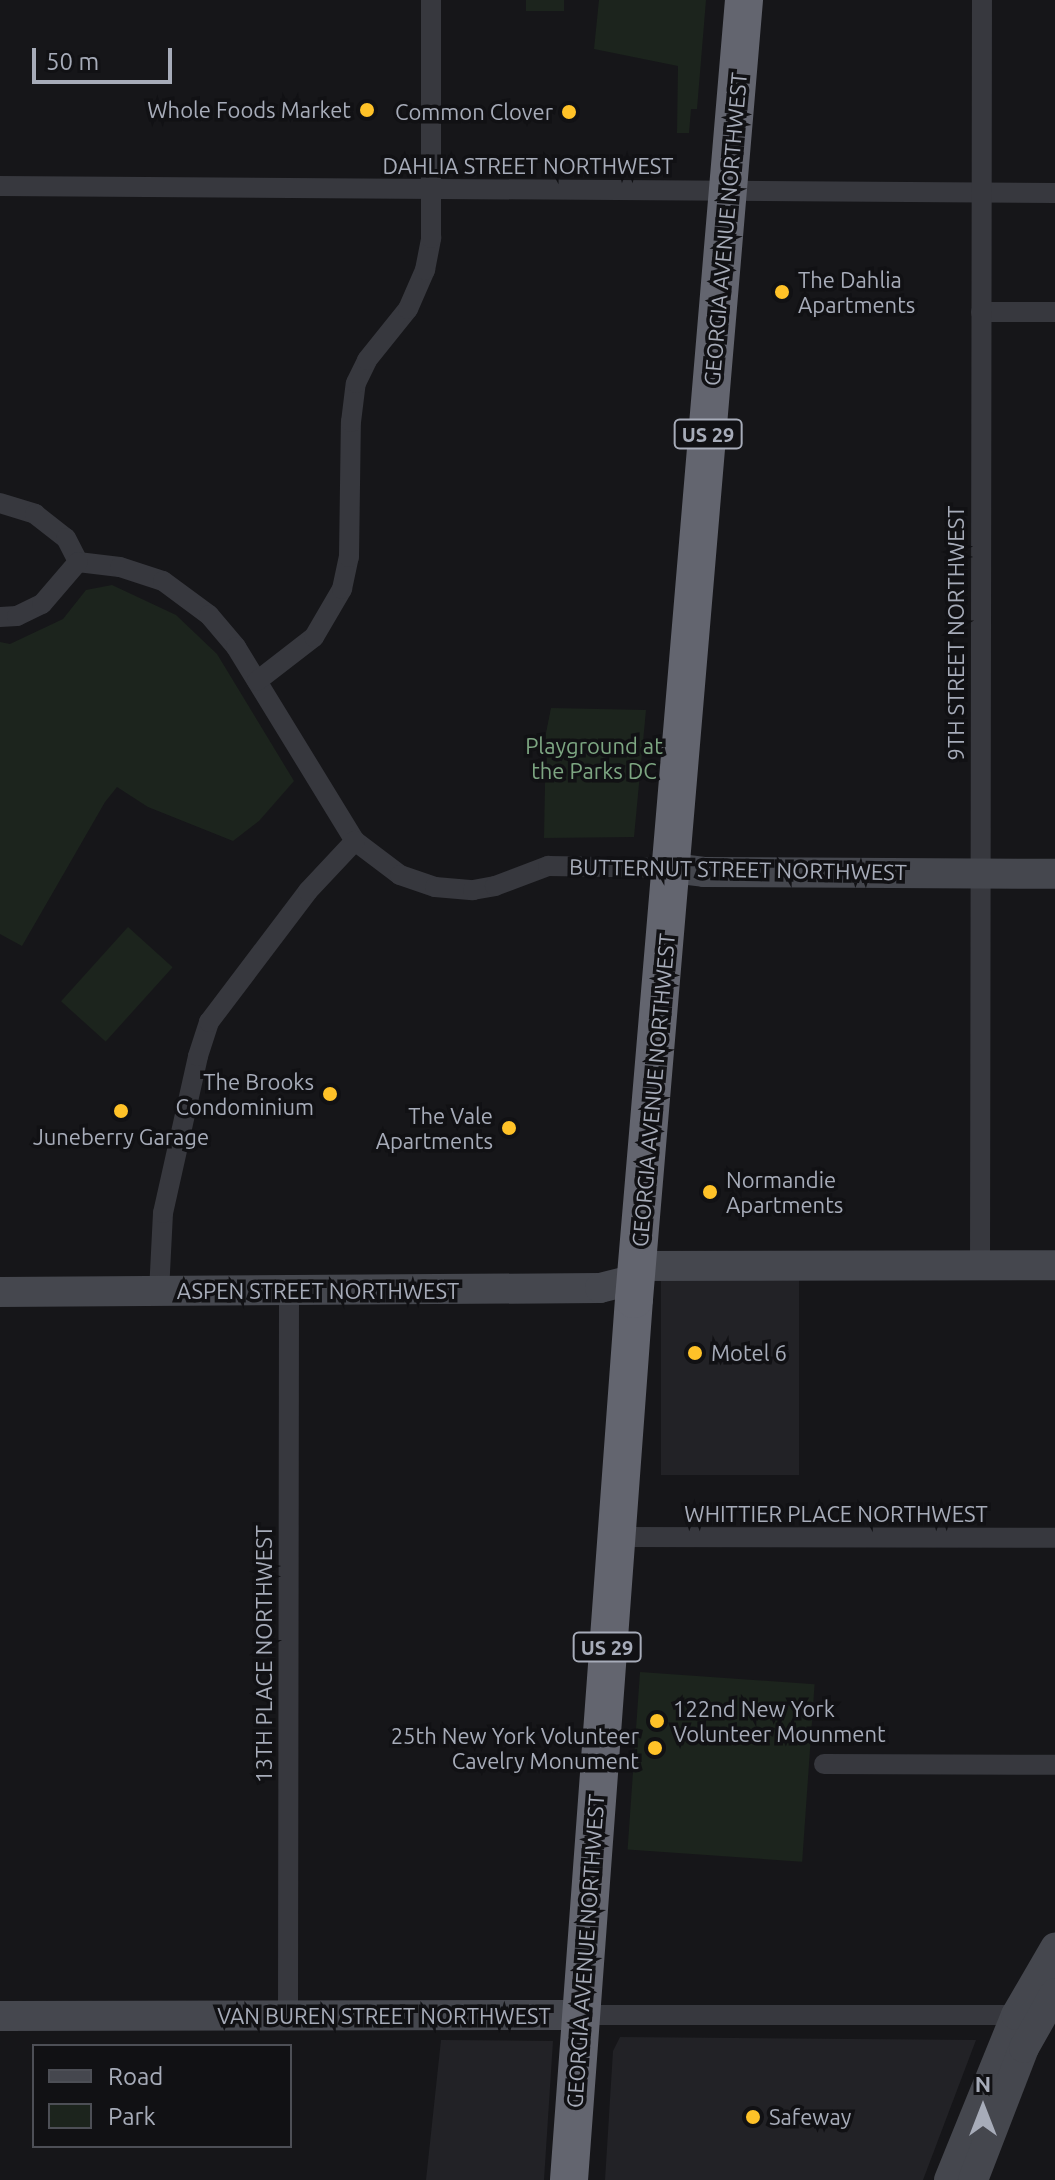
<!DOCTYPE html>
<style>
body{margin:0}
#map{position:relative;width:1055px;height:2180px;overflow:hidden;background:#161619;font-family:Ubuntu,sans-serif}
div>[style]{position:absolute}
.built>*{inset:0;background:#222226;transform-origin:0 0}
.green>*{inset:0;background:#1c241d;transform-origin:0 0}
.street>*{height:20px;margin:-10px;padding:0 10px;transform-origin:10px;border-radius:10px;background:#37383e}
.secondary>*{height:30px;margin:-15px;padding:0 15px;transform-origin:15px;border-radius:15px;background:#45474e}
.highway>*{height:38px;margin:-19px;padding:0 19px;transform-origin:19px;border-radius:19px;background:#63656f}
.dots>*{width:22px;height:22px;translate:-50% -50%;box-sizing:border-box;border:4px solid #111114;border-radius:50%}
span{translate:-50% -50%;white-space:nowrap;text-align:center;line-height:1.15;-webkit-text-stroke:7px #111114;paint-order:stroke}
.shield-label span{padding:2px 6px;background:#111114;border:2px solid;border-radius:6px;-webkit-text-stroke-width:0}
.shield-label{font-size:20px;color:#a7acb9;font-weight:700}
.poi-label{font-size:22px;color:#a7acb9}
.right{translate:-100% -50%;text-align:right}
.left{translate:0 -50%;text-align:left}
.street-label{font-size:22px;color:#a7acb9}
.park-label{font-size:22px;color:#7da682}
.legend{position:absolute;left:32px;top:2044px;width:260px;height:104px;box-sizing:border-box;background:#111114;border:2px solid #4d4f56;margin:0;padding:10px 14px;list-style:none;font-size:24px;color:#a7acb9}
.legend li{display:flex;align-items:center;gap:16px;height:40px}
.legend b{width:40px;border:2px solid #4d4f56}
.north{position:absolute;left:943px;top:2068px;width:80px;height:80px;-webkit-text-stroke:6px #111114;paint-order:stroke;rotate:0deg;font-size:22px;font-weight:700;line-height:32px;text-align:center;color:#a7acb9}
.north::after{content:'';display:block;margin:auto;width:28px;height:36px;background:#a7acb9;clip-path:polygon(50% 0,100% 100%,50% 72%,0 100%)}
.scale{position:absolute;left:32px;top:48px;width:140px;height:36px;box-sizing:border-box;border:4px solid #a7acb9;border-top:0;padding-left:10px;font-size:24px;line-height:28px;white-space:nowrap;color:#a7acb9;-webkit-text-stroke:6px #111114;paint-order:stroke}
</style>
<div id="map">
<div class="built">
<div style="left:661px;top:1273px;width:138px;height:202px"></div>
<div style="clip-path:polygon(620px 2037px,976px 2040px,923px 2180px,605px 2180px,613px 2051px)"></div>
<div style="clip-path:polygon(441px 2040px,553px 2041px,544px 2180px,426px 2180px)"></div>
</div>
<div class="green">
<div style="left:526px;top:0;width:38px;height:11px"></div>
<div style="clip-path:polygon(599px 0,706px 0,697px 109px,691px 109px,689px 133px,677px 133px,678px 66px,594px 49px)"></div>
<div style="clip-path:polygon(112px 585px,176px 615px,217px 654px,294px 781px,259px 821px,233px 841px,148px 807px,117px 787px,105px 802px,22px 946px,0 934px,0 642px,10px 644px,63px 619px,86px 590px)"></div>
<div style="clip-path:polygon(551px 708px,646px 710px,634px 837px,544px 838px,546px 733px)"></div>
<div style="left:128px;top:927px;width:60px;height:100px;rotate:42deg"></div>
<div style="left:640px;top:1672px;width:175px;height:178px;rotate:4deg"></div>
</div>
<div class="street">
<div style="left:0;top:186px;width:1055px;rotate:0.38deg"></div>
<div style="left:981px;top:312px;width:74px"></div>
<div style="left:0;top:503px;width:37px;rotate:17deg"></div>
<div style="left:35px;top:514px;width:39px;rotate:38deg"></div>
<div style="left:66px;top:538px;width:27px;rotate:63deg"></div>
<div style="left:78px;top:562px;width:42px;rotate:6.8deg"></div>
<div style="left:120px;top:567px;width:45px;rotate:18deg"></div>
<div style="left:163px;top:581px;width:57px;rotate:36.5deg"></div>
<div style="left:209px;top:615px;width:42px;rotate:49.8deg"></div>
<div style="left:236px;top:647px;width:228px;rotate:58.5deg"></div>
<div style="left:355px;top:841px;width:56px;rotate:37.1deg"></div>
<div style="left:400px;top:875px;width:37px;rotate:19deg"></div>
<div style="left:435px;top:887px;width:38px;rotate:5deg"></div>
<div style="left:473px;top:890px;width:22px;rotate:-10deg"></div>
<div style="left:495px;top:886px;width:57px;rotate:-20.7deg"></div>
<div style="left:548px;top:866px;width:124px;rotate:0.9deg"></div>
<div style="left:0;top:617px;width:17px;rotate:-3deg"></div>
<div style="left:17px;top:616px;width:28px;rotate:-26deg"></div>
<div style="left:42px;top:604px;width:55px;rotate:-49.4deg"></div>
<div style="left:257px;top:681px;width:72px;rotate:-37.7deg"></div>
<div style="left:314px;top:637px;width:56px;rotate:-59.7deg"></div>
<div style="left:342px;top:589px;width:33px;rotate:-78deg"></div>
<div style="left:349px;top:557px;width:135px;rotate:-89.2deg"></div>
<div style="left:351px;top:422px;width:39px;rotate:-83deg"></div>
<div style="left:356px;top:383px;width:25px;rotate:-64deg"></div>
<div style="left:367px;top:360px;width:65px;rotate:-51.2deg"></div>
<div style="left:408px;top:309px;width:43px;rotate:-66.4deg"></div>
<div style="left:425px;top:270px;width:33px;rotate:-79deg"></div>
<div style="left:431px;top:238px;width:238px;rotate:-90deg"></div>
<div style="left:980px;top:1265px;width:1265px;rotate:-89.91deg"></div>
<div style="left:159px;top:1292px;width:79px;rotate:-87.1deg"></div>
<div style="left:163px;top:1213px;width:161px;rotate:-77.4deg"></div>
<div style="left:198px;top:1056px;width:36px;rotate:-72deg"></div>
<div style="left:209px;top:1022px;width:164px;rotate:-52.9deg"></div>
<div style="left:308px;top:891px;width:69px;rotate:-46.8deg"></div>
<div style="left:616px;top:1537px;width:439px;rotate:0.1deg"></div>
<div style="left:824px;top:1764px;width:231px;rotate:0.2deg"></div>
<div style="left:580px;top:2015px;width:447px"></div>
<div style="left:288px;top:2016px;width:724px;rotate:-89.92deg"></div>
</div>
<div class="secondary">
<div style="left:672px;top:868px;width:32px;rotate:7deg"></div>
<div style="left:704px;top:872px;width:351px;rotate:0.3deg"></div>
<div style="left:636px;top:1266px;width:419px;rotate:-0.1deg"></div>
<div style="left:0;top:1292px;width:600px;rotate:-0.38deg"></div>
<div style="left:600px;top:1288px;width:36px;rotate:-14deg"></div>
<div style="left:0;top:2016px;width:580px;rotate:-0.1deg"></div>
<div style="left:949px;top:2180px;width:178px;rotate:-67.9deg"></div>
<div style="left:1016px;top:2015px;width:78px;rotate:-59.8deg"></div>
<div style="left:973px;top:2180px;width:142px;rotate:-68.9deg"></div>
<div style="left:1024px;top:2048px;width:63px;rotate:-60.6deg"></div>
</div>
<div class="highway">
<div style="left:569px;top:2180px;width:883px;rotate:-85.78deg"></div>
<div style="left:634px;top:1299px;width:1304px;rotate:-85.16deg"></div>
</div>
<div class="dots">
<div style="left:367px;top:110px;background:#ffc228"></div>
<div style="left:569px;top:112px;background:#ffc228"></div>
<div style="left:782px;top:292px;background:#ffc228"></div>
<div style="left:330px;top:1094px;background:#ffc228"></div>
<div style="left:121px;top:1111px;background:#ffc228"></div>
<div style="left:509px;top:1128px;background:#ffc228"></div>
<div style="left:710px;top:1192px;background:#ffc228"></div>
<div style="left:695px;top:1353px;background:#ffc228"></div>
<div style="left:657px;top:1721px;background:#ffc228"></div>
<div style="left:655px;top:1748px;background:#ffc228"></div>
<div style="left:753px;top:2117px;background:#ffc228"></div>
</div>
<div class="shield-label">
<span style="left:708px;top:434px">US 29</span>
<span style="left:607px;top:1647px">US 29</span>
</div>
<div class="poi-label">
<span class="right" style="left:351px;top:110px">Whole Foods Market</span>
<span class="right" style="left:553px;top:112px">Common Clover</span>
<span class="left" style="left:798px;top:292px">The Dahlia<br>Apartments</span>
<span class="right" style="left:314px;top:1094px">The Brooks<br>Condominium</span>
<span class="right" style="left:493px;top:1128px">The Vale<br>Apartments</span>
<span style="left:121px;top:1137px">Juneberry Garage</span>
<span class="left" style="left:726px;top:1192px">Normandie<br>Apartments</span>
<span class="left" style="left:711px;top:1353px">Motel 6</span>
<span class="left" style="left:673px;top:1721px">122nd New York<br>Volunteer Mounment</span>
<span class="right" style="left:639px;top:1748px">25th New York Volunteer<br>Cavelry Monument</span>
<span class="left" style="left:769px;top:2117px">Safeway</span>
</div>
<div class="street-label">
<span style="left:528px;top:166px">DAHLIA STREET NORTHWEST</span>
<span style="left:725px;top:229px;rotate:-85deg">GEORGIA AVENUE NORTHWEST</span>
<span style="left:956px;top:633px;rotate:-90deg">9TH STREET NORTHWEST</span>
<span style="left:738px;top:869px;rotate:1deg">BUTTERNUT STREET NORTHWEST</span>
<span style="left:653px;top:1090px;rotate:-85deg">GEORGIA AVENUE NORTHWEST</span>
<span style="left:318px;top:1291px">ASPEN STREET NORTHWEST</span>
<span style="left:836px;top:1514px">WHITTIER PLACE NORTHWEST</span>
<span style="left:264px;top:1654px;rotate:-90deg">13TH PLACE NORTHWEST</span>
<span style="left:585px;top:1951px;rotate:-86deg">GEORGIA AVENUE NORTHWEST</span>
<span style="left:384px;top:2016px">VAN BUREN STREET NORTHWEST</span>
</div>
<div class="park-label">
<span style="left:594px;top:758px">Playground at<br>the Parks DC</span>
</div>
<ul class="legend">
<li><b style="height:10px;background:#45474e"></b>Road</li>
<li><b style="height:22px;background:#1c241d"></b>Park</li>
</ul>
<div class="north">N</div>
<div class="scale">50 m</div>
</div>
